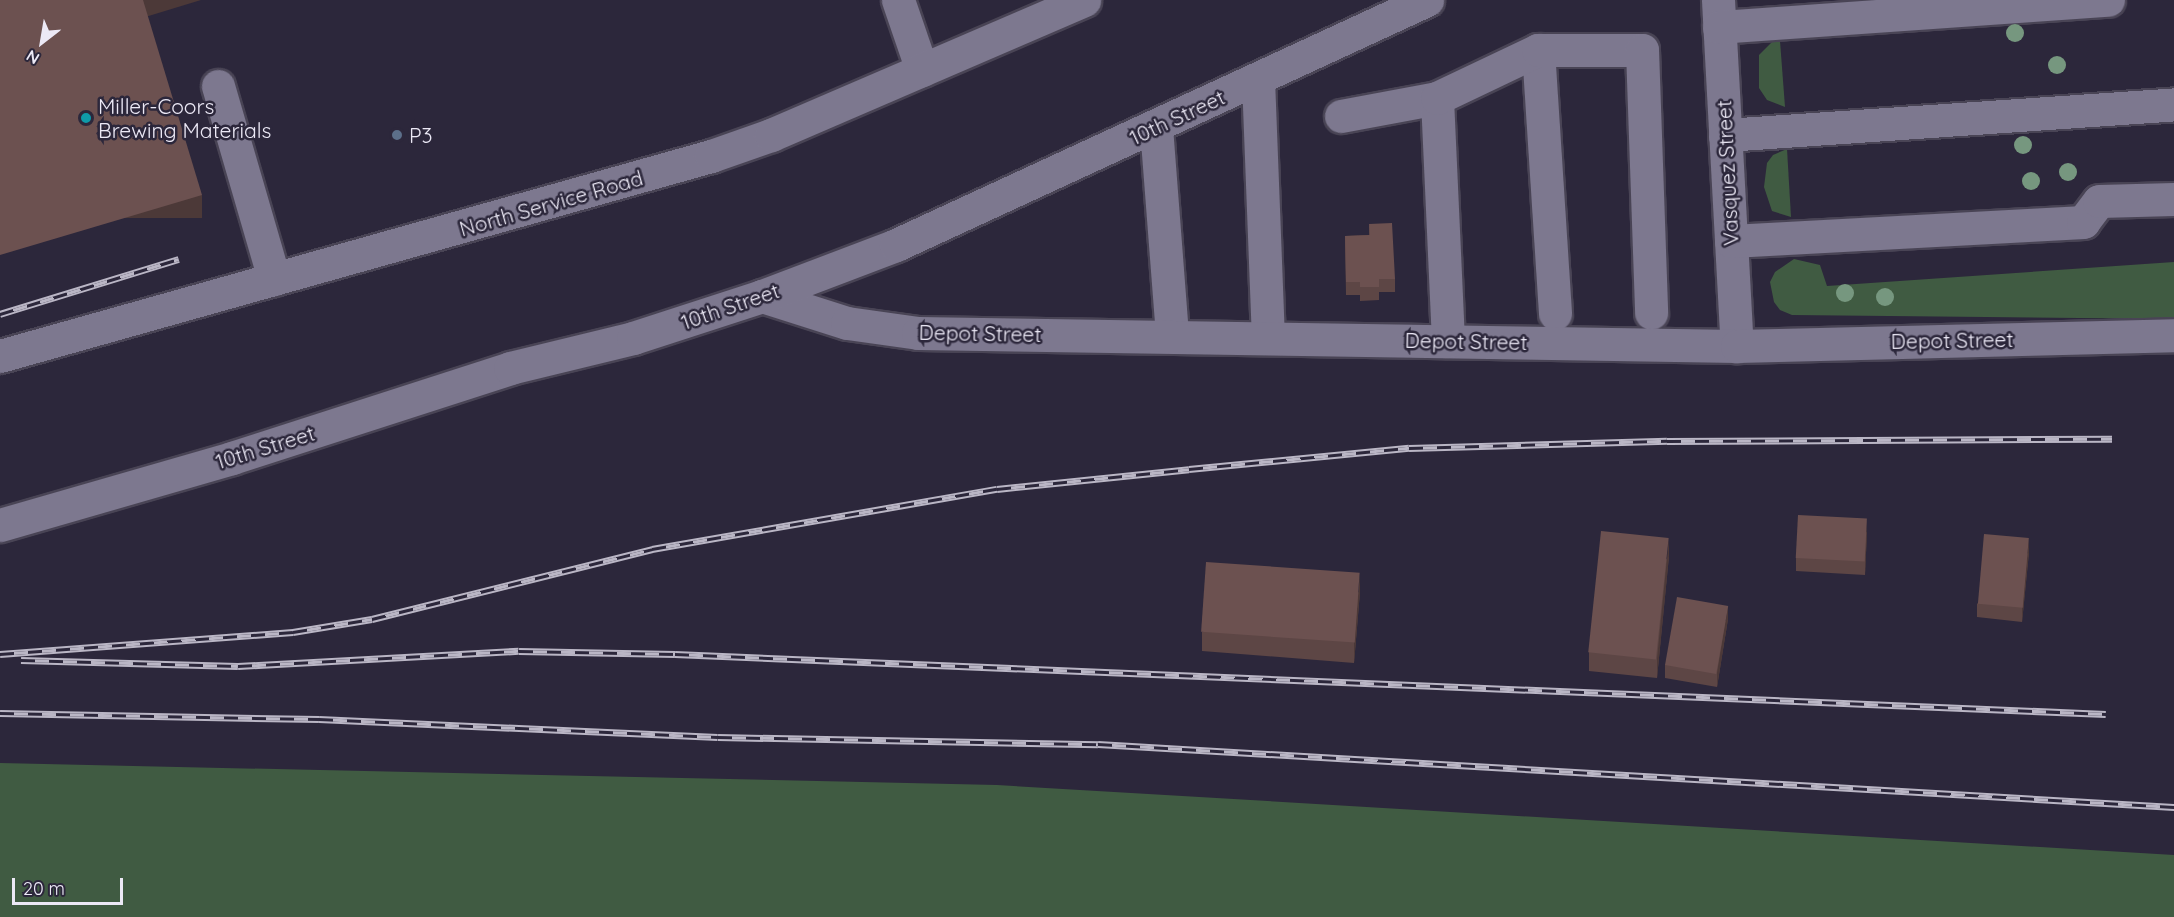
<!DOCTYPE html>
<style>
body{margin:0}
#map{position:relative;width:2174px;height:917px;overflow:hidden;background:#2c273b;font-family:Quicksand,sans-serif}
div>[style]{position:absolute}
.green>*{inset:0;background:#405b42}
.roads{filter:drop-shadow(2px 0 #494455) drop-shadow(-2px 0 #494455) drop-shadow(0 2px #494455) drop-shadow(0 -2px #494455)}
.minor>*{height:33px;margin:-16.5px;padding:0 16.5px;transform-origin:16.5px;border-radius:16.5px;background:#7d788f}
.rail>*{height:7px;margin-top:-3.5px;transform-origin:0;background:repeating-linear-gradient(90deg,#2c273b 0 14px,#bab6c5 0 28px);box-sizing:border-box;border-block:2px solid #bab6c5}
.trees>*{width:18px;height:18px;margin:-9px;border-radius:50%;background:#76977f}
.wall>*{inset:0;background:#5d4645}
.shaded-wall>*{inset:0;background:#4c3938;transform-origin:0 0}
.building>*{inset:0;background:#6c5150;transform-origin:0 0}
.dots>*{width:16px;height:16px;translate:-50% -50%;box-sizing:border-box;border:3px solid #2c273b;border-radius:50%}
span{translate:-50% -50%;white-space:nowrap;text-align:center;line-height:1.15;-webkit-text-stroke:5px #2c273b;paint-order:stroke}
.poi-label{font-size:21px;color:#ece9f6}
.left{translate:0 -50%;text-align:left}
.street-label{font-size:21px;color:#ece9f6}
.north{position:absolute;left:12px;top:12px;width:60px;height:60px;-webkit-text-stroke:4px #2c273b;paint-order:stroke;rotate:211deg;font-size:16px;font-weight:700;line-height:24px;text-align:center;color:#ece9f6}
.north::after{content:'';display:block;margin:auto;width:21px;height:27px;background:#ece9f6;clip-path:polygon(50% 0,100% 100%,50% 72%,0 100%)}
.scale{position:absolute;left:12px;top:878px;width:111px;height:27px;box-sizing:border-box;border:3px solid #ece9f6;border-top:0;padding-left:8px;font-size:18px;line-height:21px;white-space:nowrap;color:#ece9f6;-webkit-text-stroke:4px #2c273b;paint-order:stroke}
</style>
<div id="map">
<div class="green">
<div style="clip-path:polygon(1773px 41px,1780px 41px,1785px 107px,1767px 100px,1759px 88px,1759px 55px)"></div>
<div style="clip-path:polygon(1787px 149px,1791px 217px,1772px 211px,1764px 187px,1767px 163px,1773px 155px)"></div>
<div style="clip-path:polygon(1794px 259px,1820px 265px,1827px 286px,2174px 262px,2174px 319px,1792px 315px,1780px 310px,1774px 302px,1770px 282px,1775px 272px)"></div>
<div style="clip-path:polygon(0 763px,997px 785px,2174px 855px,2174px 917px,0 917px)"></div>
</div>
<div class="roads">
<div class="minor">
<div style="left:898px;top:0;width:74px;rotate:71.1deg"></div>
<div style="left:1718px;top:0;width:347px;rotate:86.9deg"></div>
<div style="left:1719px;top:27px;width:390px;rotate:-4deg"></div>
<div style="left:1538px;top:50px;width:264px;rotate:86.3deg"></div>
<div style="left:1258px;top:79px;width:259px;rotate:87.8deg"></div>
<div style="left:218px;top:86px;width:201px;rotate:73.8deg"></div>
<div style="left:1341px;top:116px;width:98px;rotate:-10.6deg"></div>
<div style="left:1156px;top:127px;width:210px;rotate:85.6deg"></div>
<div style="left:1725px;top:135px;width:450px;rotate:-3.9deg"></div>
<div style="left:1731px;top:241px;width:353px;rotate:-3.1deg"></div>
<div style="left:2083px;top:222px;width:26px;rotate:-53deg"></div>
<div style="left:2099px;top:201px;width:75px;rotate:-1.5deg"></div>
<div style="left:762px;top:296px;width:89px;rotate:17.6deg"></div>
<div style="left:847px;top:323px;width:72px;rotate:8deg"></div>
<div style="left:918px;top:333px;width:819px;rotate:0.91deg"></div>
<div style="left:1737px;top:346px;width:437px;rotate:-1.4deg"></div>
<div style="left:1448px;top:341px;width:243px;rotate:-92.6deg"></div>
<div style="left:1437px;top:98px;width:112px;rotate:-25.4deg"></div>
<div style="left:1538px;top:50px;width:104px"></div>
<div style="left:1642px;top:50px;width:263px;rotate:88deg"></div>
<div style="left:0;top:356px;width:739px;rotate:-15.71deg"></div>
<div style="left:711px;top:156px;width:64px;rotate:-19.3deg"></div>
<div style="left:771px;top:135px;width:341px;rotate:-23.3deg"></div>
<div style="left:0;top:525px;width:241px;rotate:-16.1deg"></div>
<div style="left:232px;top:458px;width:292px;rotate:-17.9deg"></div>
<div style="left:510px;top:368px;width:127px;rotate:-13.7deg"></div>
<div style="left:633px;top:338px;width:136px;rotate:-18deg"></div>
<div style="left:762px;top:296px;width:143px;rotate:-20.8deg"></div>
<div style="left:896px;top:245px;width:585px;rotate:-24.77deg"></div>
</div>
</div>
<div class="rail">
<div style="left:0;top:314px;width:187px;rotate:-17.1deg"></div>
<div style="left:0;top:654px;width:294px;rotate:-4.3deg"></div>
<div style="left:293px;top:632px;width:80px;rotate:-9.3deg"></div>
<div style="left:372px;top:619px;width:289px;rotate:-14deg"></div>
<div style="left:652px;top:549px;width:350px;rotate:-9.9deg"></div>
<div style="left:997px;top:489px;width:193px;rotate:-5.9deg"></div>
<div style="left:1189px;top:469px;width:221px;rotate:-5.5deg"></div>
<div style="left:1409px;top:448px;width:258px;rotate:-1.6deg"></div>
<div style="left:1667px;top:441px;width:445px;rotate:-0.3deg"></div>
<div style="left:21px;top:660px;width:217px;rotate:1.6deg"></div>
<div style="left:238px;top:666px;width:281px;rotate:-3.1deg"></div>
<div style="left:519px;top:651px;width:156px;rotate:1.1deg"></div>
<div style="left:675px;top:654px;width:1432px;rotate:2.4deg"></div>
<div style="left:0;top:713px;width:319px;rotate:1.1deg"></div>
<div style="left:319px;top:719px;width:399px;rotate:2.6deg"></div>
<div style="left:718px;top:737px;width:380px;rotate:1.1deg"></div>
<div style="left:1098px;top:744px;width:1078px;rotate:3.35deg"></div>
</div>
<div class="trees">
<div style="left:2015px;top:33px"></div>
<div style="left:2057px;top:65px"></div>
<div style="left:2023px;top:145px"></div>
<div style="left:2068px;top:172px"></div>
<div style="left:2031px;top:181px"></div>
<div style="left:1845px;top:293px"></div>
<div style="left:1885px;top:297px"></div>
</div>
<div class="wall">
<div style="clip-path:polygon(1369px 224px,1395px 279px,1395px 292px,1379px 292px,1379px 300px,1360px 301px,1360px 295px,1346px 295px,1345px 236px,1369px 235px)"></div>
<div style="clip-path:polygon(1867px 532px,1865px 575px,1796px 571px,1796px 558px)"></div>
<div style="clip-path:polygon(2029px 552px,2022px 622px,1977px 617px,1977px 604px)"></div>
<div style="clip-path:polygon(1669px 556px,1657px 678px,1589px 671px,1589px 652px)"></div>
<div style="clip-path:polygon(1360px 592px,1354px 663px,1202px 651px,1202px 632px)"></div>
<div style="clip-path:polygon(1728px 619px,1717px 687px,1665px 678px,1665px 665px)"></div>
</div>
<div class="shaded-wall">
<div style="clip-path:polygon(142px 0,201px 0,142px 18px)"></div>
<div style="left:202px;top:195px;width:23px;height:211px;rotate:90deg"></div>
<div style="clip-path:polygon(1867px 519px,1867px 532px,1865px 575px,1865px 562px)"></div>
<div style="clip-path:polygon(1669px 538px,1669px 556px,1657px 678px,1657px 659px)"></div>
<div style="clip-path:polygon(2029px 538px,2029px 552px,2022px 622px,2022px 609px)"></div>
<div style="clip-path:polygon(1360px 574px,1360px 592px,1354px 663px,1354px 644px)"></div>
<div style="clip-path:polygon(1728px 606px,1728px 619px,1717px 687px,1717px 673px)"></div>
</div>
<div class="building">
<div style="clip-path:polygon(0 0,143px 0,202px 195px,0 255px)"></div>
<div style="clip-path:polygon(1392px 223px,1395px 279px,1379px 279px,1379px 287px,1360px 287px,1360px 282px,1346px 282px,1345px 236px,1370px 235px,1369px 224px)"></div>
<div style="left:1798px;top:515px;width:69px;height:43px;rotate:3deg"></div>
<div style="left:1601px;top:531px;width:68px;height:122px;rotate:6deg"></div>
<div style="left:1984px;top:534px;width:45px;height:70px;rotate:5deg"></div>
<div style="left:1206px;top:562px;width:154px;height:70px;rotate:4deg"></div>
<div style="left:1677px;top:597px;width:52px;height:69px;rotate:10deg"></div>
</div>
<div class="dots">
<div style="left:86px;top:118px;background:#0f9aa8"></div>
<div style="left:397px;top:135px;background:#5c6f8a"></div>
</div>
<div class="poi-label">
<span class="left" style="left:98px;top:118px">Miller-Coors<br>Brewing Materials</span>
<span class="left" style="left:409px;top:135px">P3</span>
</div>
<div class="street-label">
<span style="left:1177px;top:117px;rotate:-25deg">10th Street</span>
<span style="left:1727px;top:173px;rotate:-93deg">Vasquez Street</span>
<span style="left:551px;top:203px;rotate:-16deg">North Service Road</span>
<span style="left:730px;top:306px;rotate:-19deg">10th Street</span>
<span style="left:980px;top:333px;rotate:1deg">Depot Street</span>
<span style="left:1952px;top:340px;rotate:-1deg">Depot Street</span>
<span style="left:1466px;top:341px;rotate:1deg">Depot Street</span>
<span style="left:265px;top:447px;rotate:-17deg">10th Street</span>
</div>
<div class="north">N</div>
<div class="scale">20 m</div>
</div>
